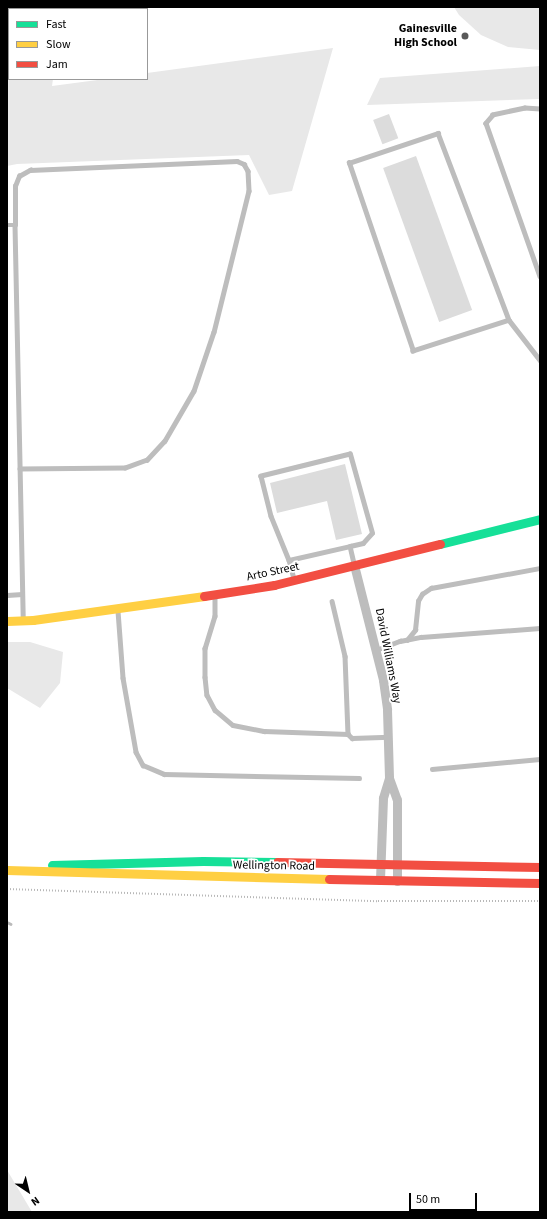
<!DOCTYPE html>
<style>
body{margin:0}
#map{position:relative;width:547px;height:1219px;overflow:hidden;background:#fff;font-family:"Source Sans 3",sans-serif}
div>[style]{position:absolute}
.green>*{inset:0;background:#e8e8e8}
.stream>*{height:2.5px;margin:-1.25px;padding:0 1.25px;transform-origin:1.25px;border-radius:1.25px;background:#bababa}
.building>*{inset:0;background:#dcdcdc;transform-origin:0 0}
.path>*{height:1.5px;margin-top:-0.75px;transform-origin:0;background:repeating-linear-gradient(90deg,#b8b8b8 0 1px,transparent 0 3px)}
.lane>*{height:4.5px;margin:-2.25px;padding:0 2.25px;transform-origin:2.25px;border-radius:2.25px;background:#bdbdbd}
.street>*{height:9px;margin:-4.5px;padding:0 4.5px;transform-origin:4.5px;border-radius:4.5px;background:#bdbdbd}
.fast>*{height:9px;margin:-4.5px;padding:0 4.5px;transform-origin:4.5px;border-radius:4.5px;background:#16e098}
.slow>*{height:9px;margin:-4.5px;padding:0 4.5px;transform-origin:4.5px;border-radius:4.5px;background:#ffcf43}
.jam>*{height:9px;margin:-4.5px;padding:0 4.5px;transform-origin:4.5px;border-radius:4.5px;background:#f24e42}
.dots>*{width:11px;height:11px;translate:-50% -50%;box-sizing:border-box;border:2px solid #fff;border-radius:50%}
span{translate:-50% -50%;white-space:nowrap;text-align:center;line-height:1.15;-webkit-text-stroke:3.5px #fff;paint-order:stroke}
.poi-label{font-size:12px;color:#000;font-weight:700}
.right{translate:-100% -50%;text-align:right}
.street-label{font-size:12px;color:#000}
.frame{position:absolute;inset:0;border:8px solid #000;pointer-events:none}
.legend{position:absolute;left:8px;top:8px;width:140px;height:72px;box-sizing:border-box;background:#fff;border:1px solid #999;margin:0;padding:5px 7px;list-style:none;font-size:12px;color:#000}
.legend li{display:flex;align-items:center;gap:8px;height:20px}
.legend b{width:20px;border:1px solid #999}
.north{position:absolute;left:8px;top:1171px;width:40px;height:40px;-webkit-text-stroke:3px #fff;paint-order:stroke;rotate:145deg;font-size:11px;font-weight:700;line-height:16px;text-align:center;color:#000}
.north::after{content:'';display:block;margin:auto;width:14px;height:18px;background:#000;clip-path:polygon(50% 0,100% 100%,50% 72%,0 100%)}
.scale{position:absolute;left:409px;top:1193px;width:68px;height:18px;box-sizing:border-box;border:2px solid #000;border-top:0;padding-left:5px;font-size:12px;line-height:14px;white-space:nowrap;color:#000;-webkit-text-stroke:3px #fff;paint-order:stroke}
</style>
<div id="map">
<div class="green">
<div style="clip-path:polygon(7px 7px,60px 7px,9px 9px,9px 79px,53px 79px,52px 86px,105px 79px,147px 79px,147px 73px,333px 48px,292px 191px,269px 195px,249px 155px,17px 164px,7px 166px)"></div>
<div style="clip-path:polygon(454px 7px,540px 7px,540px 50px,508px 47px,481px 35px,459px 15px)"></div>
<div style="clip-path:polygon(540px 66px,540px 99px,367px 105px,380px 78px)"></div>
<div style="clip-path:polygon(7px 642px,30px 642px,63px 652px,60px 683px,40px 708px,7px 688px)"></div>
<div style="clip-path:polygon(7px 1170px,32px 1212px,7px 1212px)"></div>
</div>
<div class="stream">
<div style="left:7px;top:922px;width:4px;rotate:27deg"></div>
</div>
<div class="building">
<div style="left:389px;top:114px;width:26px;height:17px;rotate:69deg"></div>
<div style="left:416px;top:156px;width:164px;height:35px;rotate:70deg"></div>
<div style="clip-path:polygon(345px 464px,362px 534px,336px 540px,327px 501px,277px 513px,270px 483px)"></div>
</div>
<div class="path">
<div style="left:7px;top:889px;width:371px;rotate:1.9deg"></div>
<div style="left:378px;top:901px;width:162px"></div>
</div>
<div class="lane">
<div style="left:540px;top:109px;width:15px;rotate:-176deg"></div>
<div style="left:525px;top:108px;width:33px;rotate:168deg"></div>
<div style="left:493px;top:115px;width:11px;rotate:131deg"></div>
<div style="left:486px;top:123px;width:162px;rotate:70.6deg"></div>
<div style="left:7px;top:225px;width:8px"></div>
<div style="left:15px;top:225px;width:394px;rotate:88.8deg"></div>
<div style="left:15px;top:225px;width:39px;rotate:-90deg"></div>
<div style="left:15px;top:186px;width:11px;rotate:-68deg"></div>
<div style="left:19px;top:176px;width:13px;rotate:-29deg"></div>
<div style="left:30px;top:170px;width:207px;rotate:-2.5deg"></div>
<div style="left:237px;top:161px;width:8px;rotate:23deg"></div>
<div style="left:244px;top:164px;width:8px;rotate:60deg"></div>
<div style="left:248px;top:171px;width:20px;rotate:87deg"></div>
<div style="left:249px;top:191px;width:145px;rotate:103.9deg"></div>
<div style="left:214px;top:332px;width:62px;rotate:108.7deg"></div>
<div style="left:194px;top:391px;width:58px;rotate:120.1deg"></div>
<div style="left:165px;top:441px;width:26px;rotate:133deg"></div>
<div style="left:147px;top:460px;width:23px;rotate:160deg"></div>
<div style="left:125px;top:468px;width:105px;rotate:179.5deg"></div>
<div style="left:509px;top:320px;width:101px;rotate:162.1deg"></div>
<div style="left:413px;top:351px;width:199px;rotate:-108.8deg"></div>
<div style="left:349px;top:163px;width:94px;rotate:-18.6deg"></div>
<div style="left:438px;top:133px;width:200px;rotate:69.2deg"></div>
<div style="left:509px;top:320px;width:51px;rotate:52.2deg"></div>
<div style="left:350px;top:546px;width:13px;rotate:-13deg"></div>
<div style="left:363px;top:543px;width:13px;rotate:-48deg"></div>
<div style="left:372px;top:533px;width:82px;rotate:-105.6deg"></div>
<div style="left:350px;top:454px;width:92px;rotate:166.1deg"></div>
<div style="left:261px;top:476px;width:41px;rotate:76deg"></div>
<div style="left:271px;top:516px;width:48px;rotate:67.8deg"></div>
<div style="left:289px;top:560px;width:63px;rotate:-12.9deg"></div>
<div style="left:350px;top:546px;width:17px;rotate:77deg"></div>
<div style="left:289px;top:560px;width:20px;rotate:75deg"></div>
<div style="left:7px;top:595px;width:15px;rotate:-4deg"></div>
<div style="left:215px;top:595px;width:21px;rotate:90deg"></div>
<div style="left:215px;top:616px;width:34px;rotate:107deg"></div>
<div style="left:205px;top:648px;width:29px;rotate:90deg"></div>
<div style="left:205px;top:677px;width:18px;rotate:84deg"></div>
<div style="left:207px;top:695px;width:17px;rotate:62deg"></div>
<div style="left:215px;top:710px;width:23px;rotate:40deg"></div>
<div style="left:233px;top:725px;width:32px;rotate:11deg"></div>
<div style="left:264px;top:731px;width:84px;rotate:2deg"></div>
<div style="left:332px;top:601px;width:57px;rotate:76.7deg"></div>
<div style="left:345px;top:656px;width:78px;rotate:87.8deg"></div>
<div style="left:348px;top:734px;width:6px;rotate:45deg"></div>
<div style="left:352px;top:738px;width:37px;rotate:-2deg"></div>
<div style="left:118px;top:611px;width:67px;rotate:85.7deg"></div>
<div style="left:123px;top:678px;width:75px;rotate:80deg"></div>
<div style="left:136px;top:752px;width:15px;rotate:62deg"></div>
<div style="left:143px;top:765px;width:23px;rotate:23deg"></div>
<div style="left:164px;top:774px;width:195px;rotate:1.2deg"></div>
<div style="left:407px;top:640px;width:13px;rotate:-51deg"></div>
<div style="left:415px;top:630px;width:29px;rotate:-84deg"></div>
<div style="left:418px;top:601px;width:8px;rotate:-60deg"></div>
<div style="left:422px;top:594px;width:11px;rotate:-34deg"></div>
<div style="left:431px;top:588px;width:111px;rotate:-10.4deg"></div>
<div style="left:376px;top:650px;width:26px;rotate:-21deg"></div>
<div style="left:400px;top:641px;width:21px;rotate:-11deg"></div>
<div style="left:421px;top:637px;width:119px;rotate:-4.3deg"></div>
<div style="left:432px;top:769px;width:108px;rotate:-5.3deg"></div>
</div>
<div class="street">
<div style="left:354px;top:565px;width:119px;rotate:75.8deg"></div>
<div style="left:383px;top:680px;width:30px;rotate:82deg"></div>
<div style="left:387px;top:710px;width:68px;rotate:88.3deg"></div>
<div style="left:389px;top:778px;width:21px;rotate:107deg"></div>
<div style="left:383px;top:798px;width:82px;rotate:92.1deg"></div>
<div style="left:389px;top:778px;width:23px;rotate:70deg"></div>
<div style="left:397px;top:800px;width:81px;rotate:90deg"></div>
</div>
<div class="fast">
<div style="left:440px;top:544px;width:103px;rotate:-14deg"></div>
<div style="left:52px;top:865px;width:151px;rotate:-1.5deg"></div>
<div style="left:203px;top:861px;width:74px;rotate:0.8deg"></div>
</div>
<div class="slow">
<div style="left:7px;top:621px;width:26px;rotate:-2deg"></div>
<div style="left:33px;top:620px;width:173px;rotate:-8deg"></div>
<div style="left:7px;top:870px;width:322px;rotate:1.6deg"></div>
</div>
<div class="jam">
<div style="left:204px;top:596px;width:71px;rotate:-8.9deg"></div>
<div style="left:274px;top:585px;width:171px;rotate:-13.9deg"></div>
<div style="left:277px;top:862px;width:263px;rotate:1.1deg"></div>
<div style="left:329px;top:879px;width:211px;rotate:1.1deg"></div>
</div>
<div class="dots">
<div style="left:465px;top:36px;background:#595959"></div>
</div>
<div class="poi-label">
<span class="right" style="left:457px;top:36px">Gainesville<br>High School</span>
</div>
<div class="street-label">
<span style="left:273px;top:572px;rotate:-12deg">Arto Street</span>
<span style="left:388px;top:656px;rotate:79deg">David Williams Way</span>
<span style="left:274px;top:866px;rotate:1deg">Wellington Road</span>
</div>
<div class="frame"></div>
<ul class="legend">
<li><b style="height:5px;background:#16e098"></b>Fast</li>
<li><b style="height:5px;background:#ffcf43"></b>Slow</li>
<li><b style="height:5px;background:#f24e42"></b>Jam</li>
</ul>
<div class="north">N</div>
<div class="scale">50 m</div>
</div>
